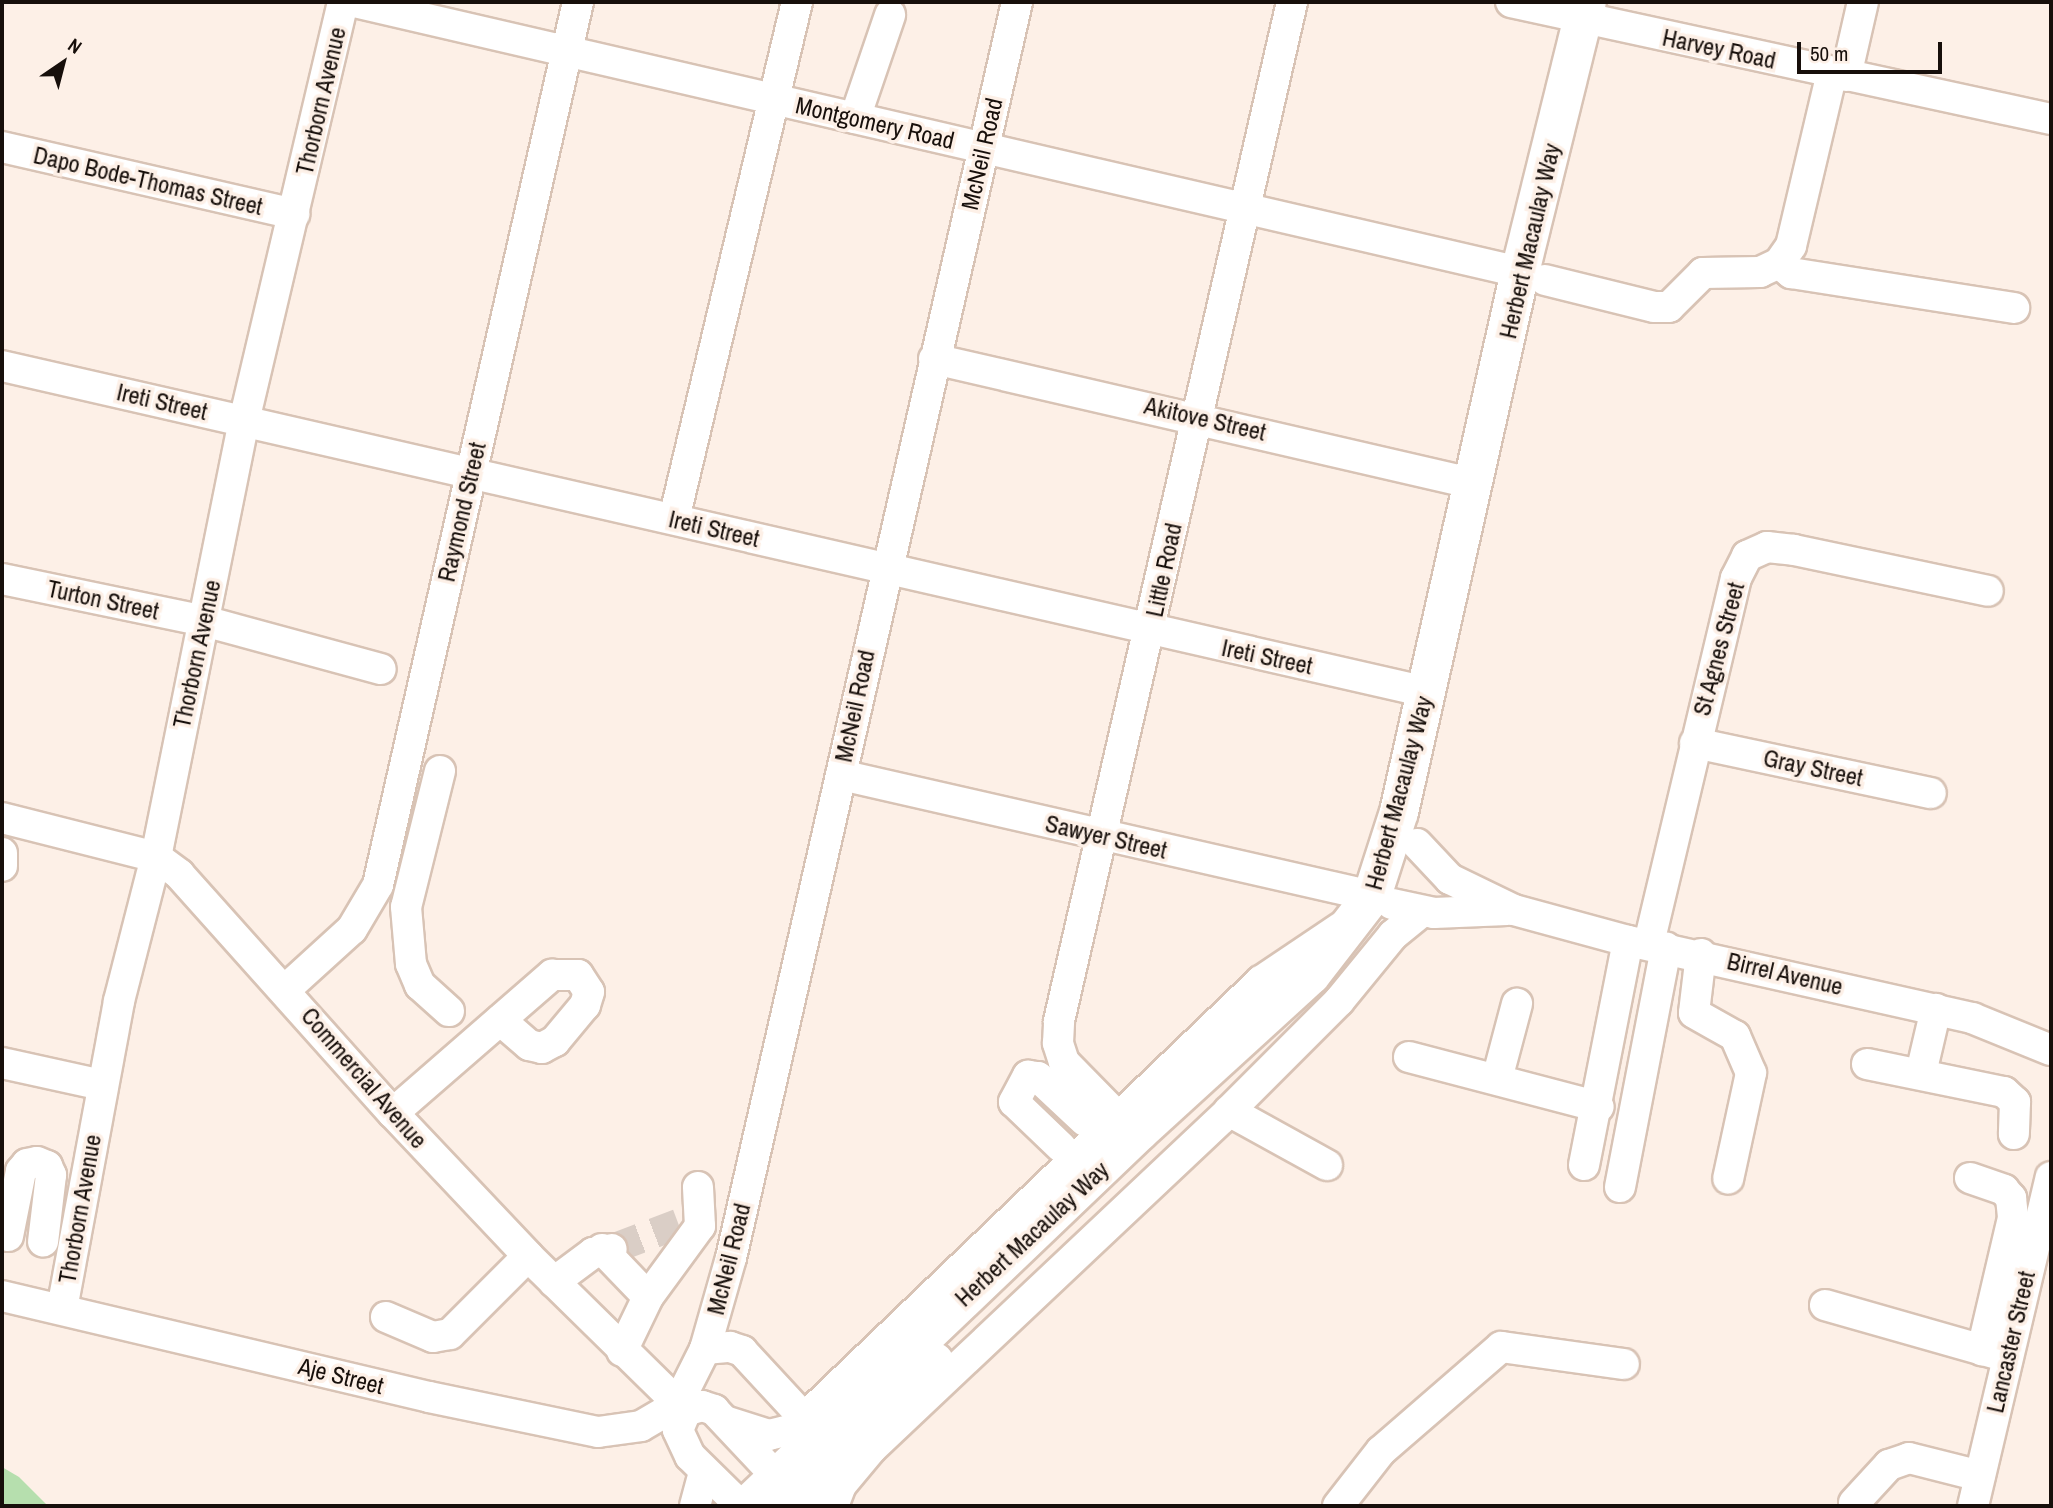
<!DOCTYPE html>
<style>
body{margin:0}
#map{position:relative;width:2053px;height:1508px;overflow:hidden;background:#fdf0e7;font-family:"Archivo Narrow",sans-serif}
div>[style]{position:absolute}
.green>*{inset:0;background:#b6dfae}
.minor-tunnel>*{height:30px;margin-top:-15px;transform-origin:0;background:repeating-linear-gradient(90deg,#dacec6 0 30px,transparent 0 45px)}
.roads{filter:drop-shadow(2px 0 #d8c3b5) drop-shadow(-2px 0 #d8c3b5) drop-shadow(0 2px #d8c3b5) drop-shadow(0 -2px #d8c3b5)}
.minor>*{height:30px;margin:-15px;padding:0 15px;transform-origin:15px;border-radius:15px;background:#fff}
.highway>*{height:38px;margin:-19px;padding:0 19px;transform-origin:19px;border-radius:19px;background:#fff}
span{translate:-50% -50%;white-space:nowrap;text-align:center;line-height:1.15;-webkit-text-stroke:7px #fdf0e7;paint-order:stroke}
.street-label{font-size:24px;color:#170f0b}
.frame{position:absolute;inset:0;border:4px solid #170f0b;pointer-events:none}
.north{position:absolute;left:28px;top:28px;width:70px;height:70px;-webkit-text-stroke:5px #fdf0e7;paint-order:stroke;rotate:35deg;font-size:19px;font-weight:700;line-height:28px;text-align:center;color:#170f0b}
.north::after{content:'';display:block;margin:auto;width:24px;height:32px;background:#170f0b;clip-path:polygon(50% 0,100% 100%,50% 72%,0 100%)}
.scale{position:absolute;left:1797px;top:42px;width:145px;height:32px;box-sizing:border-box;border:4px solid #170f0b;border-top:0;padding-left:9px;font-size:21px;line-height:24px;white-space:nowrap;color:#170f0b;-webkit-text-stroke:5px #fdf0e7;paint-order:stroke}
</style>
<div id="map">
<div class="green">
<div style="clip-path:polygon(2px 1467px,19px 1477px,48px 1506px,2px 1506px)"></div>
</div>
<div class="minor-tunnel">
<div style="left:612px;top:1249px;width:71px;rotate:-20.7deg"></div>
</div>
<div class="roads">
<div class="minor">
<div style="left:354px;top:2px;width:1197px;rotate:13.04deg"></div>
<div style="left:1511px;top:2px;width:553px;rotate:12.23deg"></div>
<div style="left:1846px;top:76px;width:76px;rotate:-77.1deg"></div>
<div style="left:855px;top:118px;width:109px;rotate:-71.2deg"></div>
<div style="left:2px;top:147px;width:300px;rotate:12.9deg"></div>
<div style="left:1779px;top:263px;width:16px;rotate:40deg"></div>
<div style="left:1791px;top:273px;width:226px;rotate:8.9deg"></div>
<div style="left:1545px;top:280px;width:112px;rotate:13.9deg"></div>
<div style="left:1654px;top:307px;width:15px"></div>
<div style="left:1669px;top:307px;width:48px;rotate:-45deg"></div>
<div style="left:1703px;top:273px;width:57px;rotate:-1deg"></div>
<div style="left:1760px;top:272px;width:21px;rotate:-25deg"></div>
<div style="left:1779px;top:263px;width:21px;rotate:-55deg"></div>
<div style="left:1791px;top:246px;width:178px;rotate:-76.7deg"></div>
<div style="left:934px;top:359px;width:555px;rotate:13.01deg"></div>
<div style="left:2px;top:366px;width:1462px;rotate:12.89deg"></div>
<div style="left:674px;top:519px;width:531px;rotate:-76.62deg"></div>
<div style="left:2px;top:579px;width:206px;rotate:11.7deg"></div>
<div style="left:204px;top:621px;width:183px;rotate:15.2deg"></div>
<div style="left:1695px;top:743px;width:241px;rotate:12deg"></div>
<div style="left:440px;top:771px;width:140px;rotate:104deg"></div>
<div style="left:406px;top:907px;width:57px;rotate:85deg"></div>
<div style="left:411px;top:964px;width:23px;rotate:67deg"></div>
<div style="left:420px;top:985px;width:39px;rotate:42deg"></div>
<div style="left:841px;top:775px;width:545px;rotate:12.84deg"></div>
<div style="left:2px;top:818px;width:159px;rotate:14.2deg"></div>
<div style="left:156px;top:857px;width:29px;rotate:36deg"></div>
<div style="left:179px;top:874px;width:321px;rotate:48.2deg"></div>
<div style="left:393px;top:1113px;width:197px;rotate:46.6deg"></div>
<div style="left:528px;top:1256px;width:221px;rotate:44.5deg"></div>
<div style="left:1417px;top:844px;width:48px;rotate:46.7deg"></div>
<div style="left:1450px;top:879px;width:71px;rotate:25.8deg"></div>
<div style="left:1514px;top:910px;width:118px;rotate:15.2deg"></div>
<div style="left:1628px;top:941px;width:353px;rotate:12.6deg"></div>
<div style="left:1972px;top:1018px;width:85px;rotate:22.1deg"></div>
<div style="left:2px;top:853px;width:13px;rotate:90deg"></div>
<div style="left:1392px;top:904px;width:43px;rotate:12.1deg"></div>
<div style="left:1434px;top:913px;width:73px;rotate:-2.4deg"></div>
<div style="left:1649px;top:943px;width:375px;rotate:-76.6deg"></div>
<div style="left:1736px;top:578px;width:25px;rotate:-63deg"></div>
<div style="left:1747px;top:556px;width:22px;rotate:-24deg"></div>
<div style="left:1767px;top:547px;width:27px;rotate:6deg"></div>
<div style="left:1794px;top:550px;width:198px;rotate:11.9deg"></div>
<div style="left:1701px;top:954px;width:59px;rotate:96.8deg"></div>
<div style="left:1694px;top:1013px;width:47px;rotate:29.3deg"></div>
<div style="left:1735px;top:1036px;width:40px;rotate:66.6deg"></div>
<div style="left:1751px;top:1073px;width:108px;rotate:102.2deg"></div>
<div style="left:286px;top:989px;width:89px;rotate:-42.3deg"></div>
<div style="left:352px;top:929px;width:51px;rotate:-59.4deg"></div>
<div style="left:378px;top:885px;width:905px;rotate:-77.24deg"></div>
<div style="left:1409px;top:1057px;width:196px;rotate:14.7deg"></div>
<div style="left:2px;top:1063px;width:102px;rotate:12.4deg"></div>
<div style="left:1867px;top:1064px;width:140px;rotate:11.6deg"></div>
<div style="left:2004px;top:1092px;width:15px;rotate:42deg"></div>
<div style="left:2015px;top:1102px;width:32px;rotate:92deg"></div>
<div style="left:1921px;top:1073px;width:66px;rotate:-76.8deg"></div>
<div style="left:1497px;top:1079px;width:78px;rotate:-75.1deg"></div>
<div style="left:1229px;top:1111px;width:112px;rotate:28.9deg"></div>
<div style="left:393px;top:1113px;width:211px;rotate:-41deg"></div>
<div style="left:552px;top:975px;width:26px"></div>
<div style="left:578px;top:975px;width:20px;rotate:57deg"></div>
<div style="left:589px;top:992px;width:14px;rotate:107deg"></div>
<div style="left:585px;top:1005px;width:47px;rotate:129.8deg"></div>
<div style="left:555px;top:1041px;width:15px;rotate:152deg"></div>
<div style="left:542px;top:1048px;width:13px;rotate:-167deg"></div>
<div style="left:529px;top:1045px;width:38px;rotate:-139deg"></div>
<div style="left:1118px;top:1117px;width:77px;rotate:-134.5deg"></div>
<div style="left:1064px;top:1062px;width:20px;rotate:-108deg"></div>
<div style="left:1058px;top:1043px;width:22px;rotate:-87deg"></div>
<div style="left:1059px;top:1021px;width:1045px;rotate:-77.12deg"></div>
<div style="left:1061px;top:1147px;width:65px;rotate:-136.2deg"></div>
<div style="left:1014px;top:1102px;width:30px;rotate:-62deg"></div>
<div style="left:1028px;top:1076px;width:10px;rotate:6deg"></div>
<div style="left:1038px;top:1077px;width:64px;rotate:43.1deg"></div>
<div style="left:1584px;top:1165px;width:228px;rotate:-78.9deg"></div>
<div style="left:1970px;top:1178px;width:36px;rotate:19deg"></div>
<div style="left:2004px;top:1190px;width:11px;rotate:49deg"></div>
<div style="left:2011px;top:1198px;width:20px;rotate:84deg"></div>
<div style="left:2013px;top:1218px;width:136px;rotate:103.2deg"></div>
<div style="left:1620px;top:1187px;width:244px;rotate:-79.1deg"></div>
<div style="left:8px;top:1236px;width:66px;rotate:-78.7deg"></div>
<div style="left:21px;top:1171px;width:9px;rotate:-49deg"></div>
<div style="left:27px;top:1164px;width:10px;rotate:-11deg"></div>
<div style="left:37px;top:1162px;width:11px;rotate:22deg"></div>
<div style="left:47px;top:1166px;width:10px;rotate:66deg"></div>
<div style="left:51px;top:1175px;width:67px;rotate:96.8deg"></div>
<div style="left:602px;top:1249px;width:66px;rotate:46.2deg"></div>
<div style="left:554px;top:1282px;width:49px;rotate:-36.6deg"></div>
<div style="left:593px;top:1253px;width:19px;rotate:-12deg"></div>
<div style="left:2px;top:1296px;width:439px;rotate:13.3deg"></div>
<div style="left:429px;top:1397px;width:173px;rotate:11.7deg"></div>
<div style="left:598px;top:1432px;width:43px;rotate:-7.9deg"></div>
<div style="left:641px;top:1426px;width:42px;rotate:-30.3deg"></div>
<div style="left:677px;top:1405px;width:63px;rotate:-63.4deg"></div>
<div style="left:705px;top:1349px;width:95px;rotate:-74.1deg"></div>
<div style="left:731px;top:1258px;width:1288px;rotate:-77.17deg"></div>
<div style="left:1825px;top:1305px;width:182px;rotate:15.9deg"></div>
<div style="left:62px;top:1309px;width:313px;rotate:-79.5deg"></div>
<div style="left:119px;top:1001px;width:149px;rotate:-75.6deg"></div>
<div style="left:156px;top:857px;width:445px;rotate:-78.6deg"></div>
<div style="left:244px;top:421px;width:431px;rotate:-76.7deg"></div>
<div style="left:386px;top:1317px;width:51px;rotate:23.1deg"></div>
<div style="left:433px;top:1337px;width:17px;rotate:-10deg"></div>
<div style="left:450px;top:1334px;width:110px;rotate:-45deg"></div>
<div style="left:705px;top:1349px;width:25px;rotate:-5deg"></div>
<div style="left:730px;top:1347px;width:13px;rotate:18deg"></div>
<div style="left:742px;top:1351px;width:91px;rotate:47.2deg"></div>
<div style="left:622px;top:1351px;width:60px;rotate:-64.3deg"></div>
<div style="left:648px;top:1297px;width:88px;rotate:-53.8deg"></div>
<div style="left:700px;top:1226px;width:39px;rotate:-93deg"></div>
<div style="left:728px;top:1422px;width:43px;rotate:17.6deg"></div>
<div style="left:769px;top:1435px;width:25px;rotate:-14deg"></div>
<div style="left:793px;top:1429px;width:648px;rotate:-43.75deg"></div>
<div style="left:1261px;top:981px;width:95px;rotate:-33.9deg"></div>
<div style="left:1854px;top:1503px;width:52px;rotate:-47.4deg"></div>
<div style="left:1889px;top:1465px;width:21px;rotate:-19deg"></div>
<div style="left:1909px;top:1458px;width:73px;rotate:14.2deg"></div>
<div style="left:695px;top:1506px;width:35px;rotate:-75deg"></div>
<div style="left:741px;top:1506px;width:71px;rotate:-135.6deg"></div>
<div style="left:690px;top:1456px;width:29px;rotate:-115deg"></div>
<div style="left:678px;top:1430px;width:21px;rotate:-67deg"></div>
<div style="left:686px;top:1411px;width:17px;rotate:-17deg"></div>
<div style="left:702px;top:1406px;width:13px;rotate:18deg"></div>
<div style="left:714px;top:1410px;width:114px;rotate:46.8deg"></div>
<div style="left:833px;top:1506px;width:22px;rotate:-69deg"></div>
<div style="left:841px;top:1485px;width:48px;rotate:-50deg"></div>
<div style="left:872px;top:1448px;width:491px;rotate:-43.3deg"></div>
<div style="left:1229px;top:1111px;width:156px;rotate:-45deg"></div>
<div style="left:1339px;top:1001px;width:85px;rotate:-50.7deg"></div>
<div style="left:1393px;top:935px;width:36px;rotate:-39deg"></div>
<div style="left:1338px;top:1506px;width:70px;rotate:-52deg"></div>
<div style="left:1381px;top:1451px;width:159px;rotate:-40.9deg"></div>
<div style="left:1501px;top:1347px;width:124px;rotate:7.9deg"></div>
<div style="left:1973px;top:1506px;width:338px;rotate:-76.7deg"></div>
</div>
<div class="highway">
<div style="left:747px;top:1506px;width:543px;rotate:-43.66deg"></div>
<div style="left:1140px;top:1131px;width:231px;rotate:-42.4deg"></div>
<div style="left:1311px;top:975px;width:100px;rotate:-52.3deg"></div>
<div style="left:1372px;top:896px;width:88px;rotate:-72.2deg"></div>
<div style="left:1399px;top:812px;width:553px;rotate:-77.37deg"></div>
<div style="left:1520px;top:272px;width:278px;rotate:-76.1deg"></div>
<div style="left:793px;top:1506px;width:202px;rotate:-45.6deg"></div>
</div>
</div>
<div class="street-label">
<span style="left:1719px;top:49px;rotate:12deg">Harvey Road</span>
<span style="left:321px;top:101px;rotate:-77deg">Thorborn Avenue</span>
<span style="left:875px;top:123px;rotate:13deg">Montgomery Road</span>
<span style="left:982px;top:154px;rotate:-77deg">McNeil Road</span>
<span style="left:148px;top:181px;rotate:13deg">Dapo Bode-Thomas Street</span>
<span style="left:1530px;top:241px;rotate:-77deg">Herbert Macaulay Way</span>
<span style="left:162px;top:402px;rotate:13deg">Ireti Street</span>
<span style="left:1205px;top:419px;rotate:13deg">Akitove Street</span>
<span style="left:462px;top:512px;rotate:-77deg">Raymond Street</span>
<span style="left:714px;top:529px;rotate:13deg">Ireti Street</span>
<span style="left:1164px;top:570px;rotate:-78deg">Little Road</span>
<span style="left:103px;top:600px;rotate:12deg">Turton Street</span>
<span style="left:1719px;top:649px;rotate:-75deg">St Agnes Street</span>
<span style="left:197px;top:654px;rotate:-78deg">Thorborn Avenue</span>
<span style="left:1267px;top:657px;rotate:12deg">Ireti Street</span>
<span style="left:855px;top:706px;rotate:-78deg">McNeil Road</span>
<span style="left:1813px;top:768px;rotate:12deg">Gray Street</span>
<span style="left:1399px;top:793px;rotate:-75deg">Herbert Macaulay Way</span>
<span style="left:1106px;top:837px;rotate:13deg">Sawyer Street</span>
<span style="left:1785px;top:974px;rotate:13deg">Birrel Avenue</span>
<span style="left:364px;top:1078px;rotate:49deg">Commercial Avenue</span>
<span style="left:80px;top:1209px;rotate:-80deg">Thorborn Avenue</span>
<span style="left:1032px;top:1234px;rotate:-43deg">Herbert Macaulay Way</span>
<span style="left:729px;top:1259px;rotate:-76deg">McNeil Road</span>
<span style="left:2011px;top:1342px;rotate:-77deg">Lancaster Street</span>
<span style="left:341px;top:1376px;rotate:14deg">Aje Street</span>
</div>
<div class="frame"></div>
<div class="north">N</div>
<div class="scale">50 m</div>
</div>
